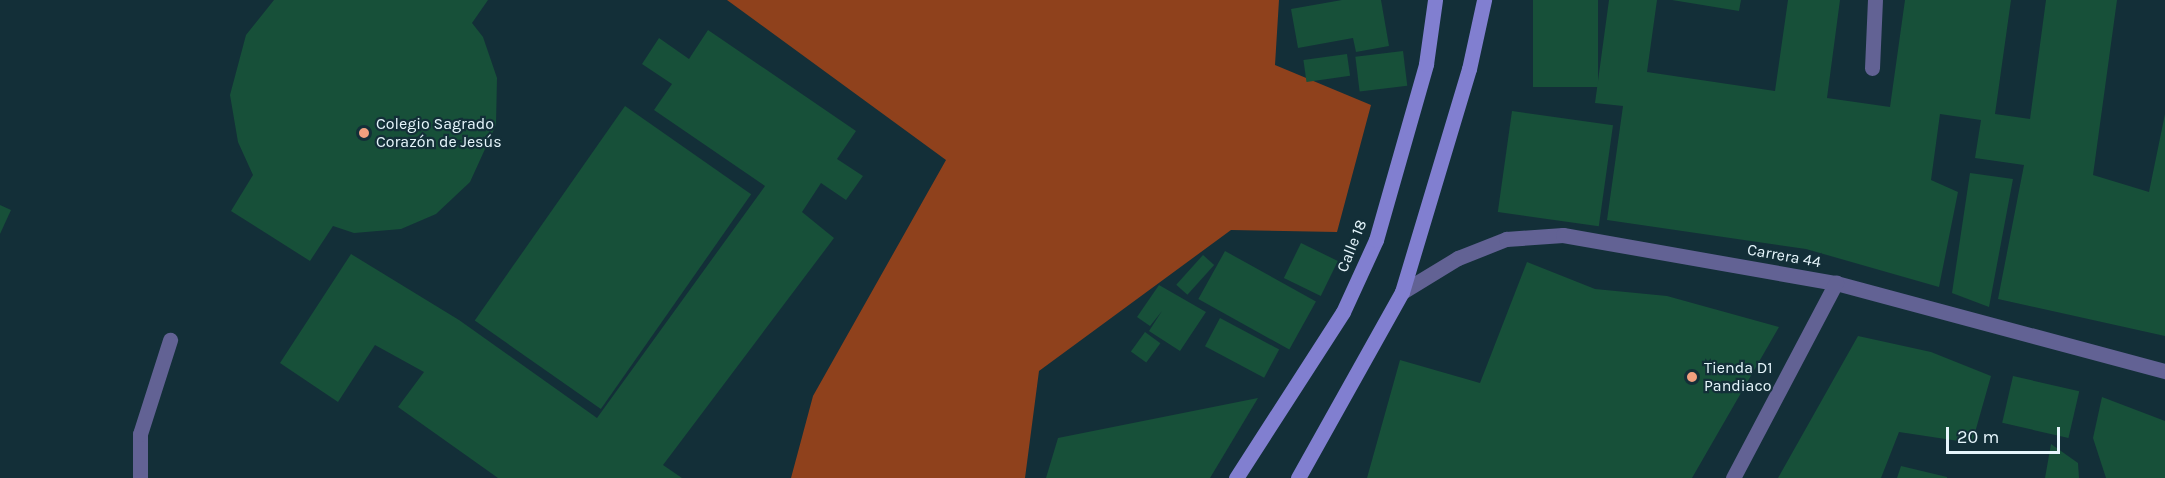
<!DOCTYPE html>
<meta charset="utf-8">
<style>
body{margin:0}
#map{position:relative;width:2165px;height:478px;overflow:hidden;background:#132f38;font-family:Karla,sans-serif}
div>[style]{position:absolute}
.forest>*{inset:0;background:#8f411c}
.building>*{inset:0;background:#175039;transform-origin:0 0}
.lane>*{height:15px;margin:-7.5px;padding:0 7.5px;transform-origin:7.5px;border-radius:7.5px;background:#626294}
.street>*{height:15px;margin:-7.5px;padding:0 7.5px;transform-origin:7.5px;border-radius:7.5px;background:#626294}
.secondary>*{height:15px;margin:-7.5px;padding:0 7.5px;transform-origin:7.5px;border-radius:7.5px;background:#817fd0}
.dots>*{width:16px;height:16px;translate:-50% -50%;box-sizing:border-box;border:3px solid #132f38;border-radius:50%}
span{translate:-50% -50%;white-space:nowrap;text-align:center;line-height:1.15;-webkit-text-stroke:4.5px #132f38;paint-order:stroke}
.poi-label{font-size:16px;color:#e6f6fc}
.left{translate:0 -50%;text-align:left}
.street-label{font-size:16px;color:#e6f6fc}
.scale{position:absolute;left:1946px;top:427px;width:114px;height:27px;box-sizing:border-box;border:3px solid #e6f6fc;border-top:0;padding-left:8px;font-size:18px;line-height:21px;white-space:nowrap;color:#e6f6fc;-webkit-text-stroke:4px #132f38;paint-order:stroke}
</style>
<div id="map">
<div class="forest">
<div style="clip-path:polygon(727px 0,1279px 0,1275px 65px,1371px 105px,1337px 232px,1231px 230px,1039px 371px,1025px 478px,791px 478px,813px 396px,946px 160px)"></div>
</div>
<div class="building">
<div style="clip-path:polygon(274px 0,488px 0,472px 23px,483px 37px,497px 78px,496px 125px,470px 182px,436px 214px,401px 229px,354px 233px,333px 226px,310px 261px,231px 211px,253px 175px,238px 142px,230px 95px,246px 35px)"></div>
<div style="clip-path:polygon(1342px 0,1381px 0,1389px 46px,1356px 52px,1353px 38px,1298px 48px,1291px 9px)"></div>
<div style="left:1533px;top:0;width:65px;height:87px"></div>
<div style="clip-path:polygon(1609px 0,1657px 0,1647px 72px,1775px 91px,1788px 0,1840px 0,1827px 98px,1890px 107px,1905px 0,2011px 0,1995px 114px,2030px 119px,2046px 0,2117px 0,2093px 175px,2149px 192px,2165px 114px,2165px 336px,1998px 299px,2024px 165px,1975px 158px,1981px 120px,1940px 114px,1931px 180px,1958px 192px,1939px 287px,1806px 249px,1607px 220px,1623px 106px,1595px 103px)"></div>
<div style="clip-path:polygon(1672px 0,1741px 0,1739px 11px)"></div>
<div style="clip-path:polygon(708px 30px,856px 131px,837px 159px,863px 176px,846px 200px,821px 183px,802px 212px,834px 238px,663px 465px,682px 478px,498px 478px,398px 407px,424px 372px,375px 345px,338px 402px,280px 363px,351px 254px,459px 320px,597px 418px,765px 186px,654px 110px,672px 84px,642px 64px,659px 38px,689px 59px)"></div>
<div style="left:1403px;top:51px;width:35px;height:48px;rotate:83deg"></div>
<div style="left:1347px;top:54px;width:22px;height:44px;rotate:82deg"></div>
<div style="left:625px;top:106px;width:154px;height:262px;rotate:35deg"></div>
<div style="left:1512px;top:111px;width:102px;height:102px;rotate:8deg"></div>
<div style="clip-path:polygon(1970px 173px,2013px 179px,1989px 307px,1952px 293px)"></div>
<div style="clip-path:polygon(0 205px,11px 210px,0 234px)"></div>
<div style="left:1301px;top:243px;width:41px;height:39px;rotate:26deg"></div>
<div style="left:1225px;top:251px;width:104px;height:55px;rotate:29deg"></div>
<div style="left:1203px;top:255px;width:15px;height:40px;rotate:42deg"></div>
<div style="clip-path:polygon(1527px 262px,1595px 289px,1667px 296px,1779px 327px,1692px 478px,1367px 478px,1400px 360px,1480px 383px)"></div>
<div style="clip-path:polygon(1159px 285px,1206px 312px,1180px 351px,1149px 331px,1162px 311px,1150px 326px,1137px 317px)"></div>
<div style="left:1220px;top:318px;width:67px;height:32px;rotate:28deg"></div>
<div style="left:1145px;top:332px;width:19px;height:24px;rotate:36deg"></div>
<div style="clip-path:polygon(1858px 336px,1931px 352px,1991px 376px,1972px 443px,1899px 432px,1881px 478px,1778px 478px)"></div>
<div style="left:2013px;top:376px;width:68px;height:48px;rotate:13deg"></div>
<div style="clip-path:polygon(2102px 397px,2165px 421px,2165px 478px,2106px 478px,2093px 438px)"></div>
<div style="clip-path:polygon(1258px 398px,1210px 478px,1046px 478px,1058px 438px)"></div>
<div style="clip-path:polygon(2051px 444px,2078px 463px,2079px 478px,2045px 478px)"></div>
<div style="clip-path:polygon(1901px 466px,1947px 477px,1947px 478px,1897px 478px)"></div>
</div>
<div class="lane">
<div style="left:140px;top:478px;width:44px;rotate:-90deg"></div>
<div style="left:140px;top:434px;width:99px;rotate:-72.3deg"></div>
</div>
<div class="street">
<div style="left:1872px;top:68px;width:68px;rotate:-87.5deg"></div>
<div style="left:1402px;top:292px;width:66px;rotate:-31.3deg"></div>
<div style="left:1458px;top:258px;width:52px;rotate:-21.6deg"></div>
<div style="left:1506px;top:239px;width:57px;rotate:-4deg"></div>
<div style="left:1563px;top:235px;width:277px;rotate:10deg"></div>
<div style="left:1836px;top:283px;width:341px;rotate:15deg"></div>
<div style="left:1733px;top:478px;width:221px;rotate:-62.2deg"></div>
</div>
<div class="secondary">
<div style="left:1236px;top:478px;width:197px;rotate:-57.2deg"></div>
<div style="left:1343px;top:312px;width:79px;rotate:-65.4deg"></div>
<div style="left:1376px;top:240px;width:183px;rotate:-74.1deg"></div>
<div style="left:1426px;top:64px;width:65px;rotate:-82deg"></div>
<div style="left:1298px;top:478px;width:213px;rotate:-60.8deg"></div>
<div style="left:1402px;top:292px;width:233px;rotate:-73.3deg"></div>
<div style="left:1469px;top:69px;width:71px;rotate:-77.7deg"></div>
</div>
<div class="dots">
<div style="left:364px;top:133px;background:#f2a07f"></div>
<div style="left:1692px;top:377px;background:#f2a07f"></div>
</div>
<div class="poi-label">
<span class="left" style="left:376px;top:133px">Colegio Sagrado<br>Corazón de Jesús</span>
<span class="left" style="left:1704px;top:377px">Tienda D1<br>Pandiaco</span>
</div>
<div class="street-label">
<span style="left:1352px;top:246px;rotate:-68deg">Calle 18</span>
<span style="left:1784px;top:256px;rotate:10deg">Carrera 44</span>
</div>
<div class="scale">20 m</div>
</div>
